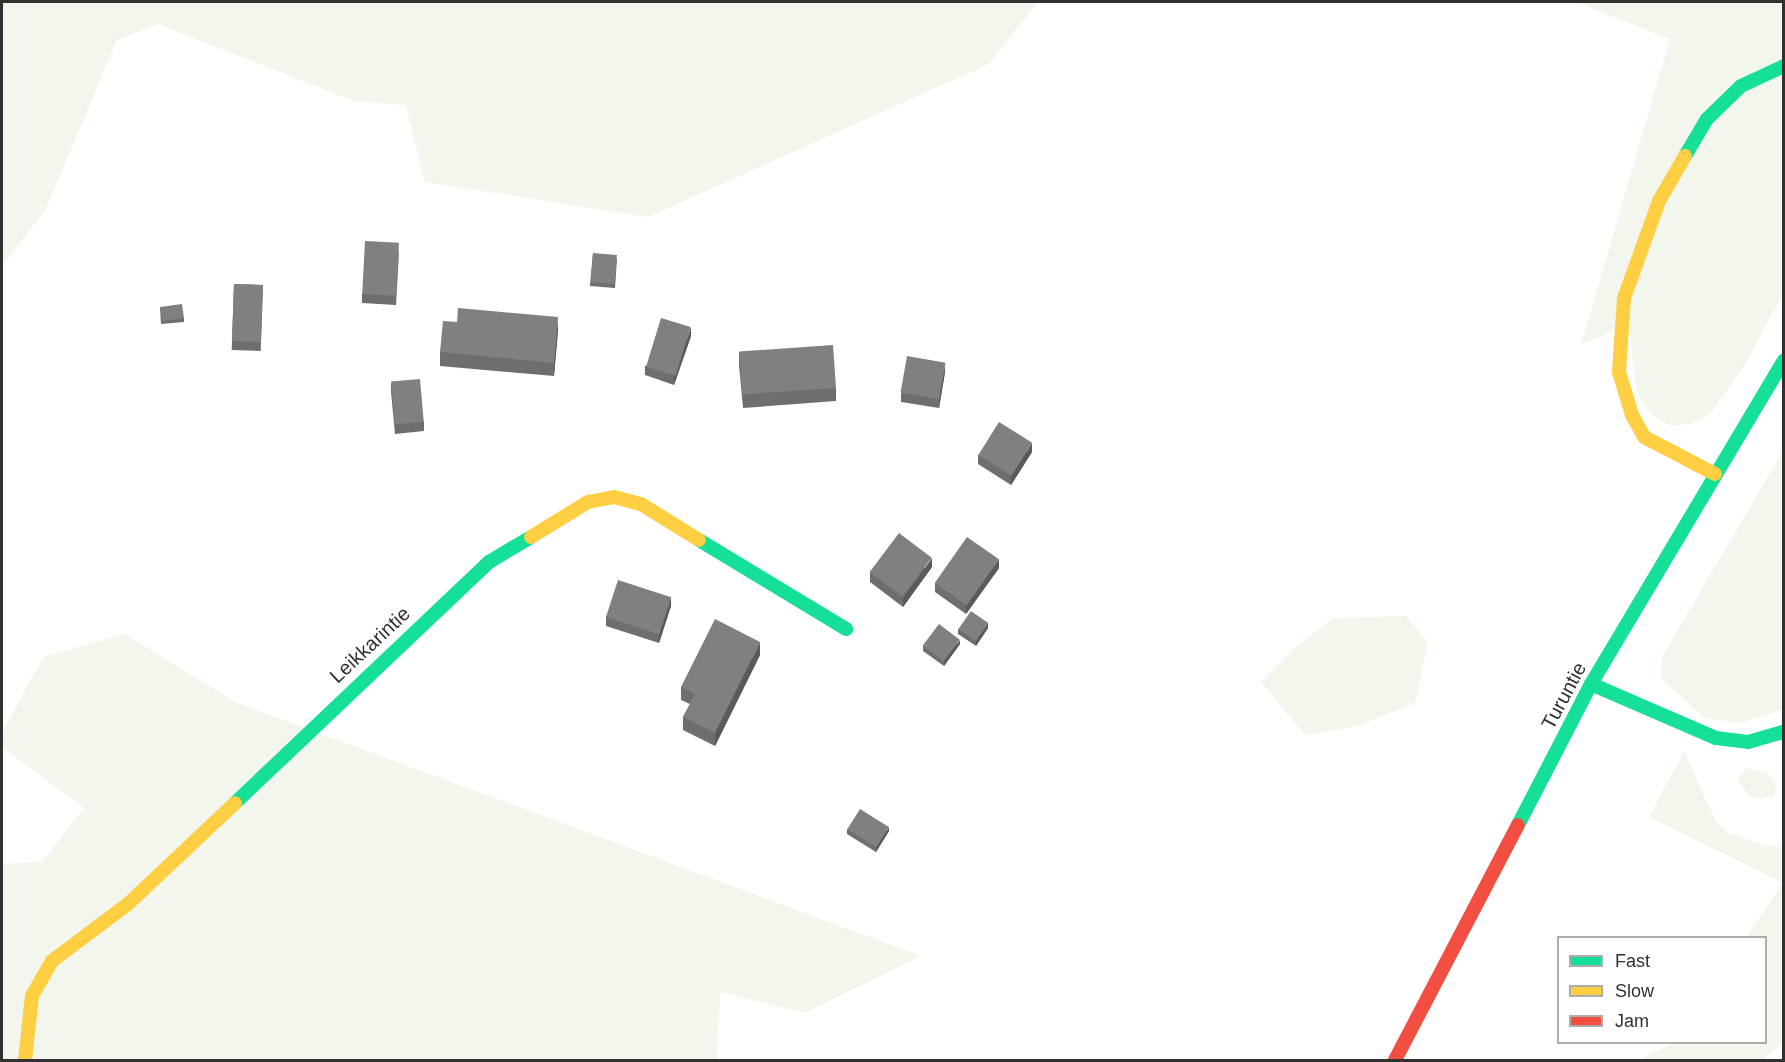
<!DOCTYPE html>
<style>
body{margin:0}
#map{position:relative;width:1785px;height:1062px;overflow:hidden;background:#fff;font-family:Arial,sans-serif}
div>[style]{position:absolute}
.green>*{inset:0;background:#f2f6ed}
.fast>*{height:14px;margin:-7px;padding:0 7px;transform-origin:7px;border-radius:7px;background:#16e098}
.slow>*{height:14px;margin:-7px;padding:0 7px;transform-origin:7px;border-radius:7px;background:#ffcf43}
.jam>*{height:14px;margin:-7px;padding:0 7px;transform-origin:7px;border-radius:7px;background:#f24e42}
.wall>*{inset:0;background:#6e6e6e;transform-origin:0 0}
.shaded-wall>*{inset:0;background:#5a5a5a}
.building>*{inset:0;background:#808080;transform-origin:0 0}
span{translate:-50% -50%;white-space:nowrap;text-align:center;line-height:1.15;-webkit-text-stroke:6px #fff;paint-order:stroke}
.street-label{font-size:20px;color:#313131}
.frame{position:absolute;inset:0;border:3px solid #313131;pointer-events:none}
.legend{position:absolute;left:1557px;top:936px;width:210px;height:108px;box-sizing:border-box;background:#fff;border:2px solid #adadad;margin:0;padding:8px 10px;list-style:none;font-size:18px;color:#313131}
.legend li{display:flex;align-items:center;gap:12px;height:30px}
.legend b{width:30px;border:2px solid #adadad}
</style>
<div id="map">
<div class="green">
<div style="clip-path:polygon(2px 2px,1038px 2px,989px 64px,648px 217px,425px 182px,406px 105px,354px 101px,158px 24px,117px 40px,46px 209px,2px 266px)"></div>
<div style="clip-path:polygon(1576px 2px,1783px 2px,1783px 294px,1746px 363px,1709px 415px,1690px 424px,1671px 426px,1652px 415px,1636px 390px,1629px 324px,1581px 345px,1670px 39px)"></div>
<div style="clip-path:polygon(1783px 451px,1783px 709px,1741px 723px,1704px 718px,1661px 678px,1662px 657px)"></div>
<div style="clip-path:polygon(1406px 616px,1428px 642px,1415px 703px,1354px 727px,1305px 735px,1261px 682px,1296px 647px,1333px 618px)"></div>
<div style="clip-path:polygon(125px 634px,235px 702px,921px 956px,805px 1013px,720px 992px,717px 1060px,2px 1060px,2px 864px,42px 862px,84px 808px,2px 747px,2px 733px,43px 657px)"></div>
<div style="clip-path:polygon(1684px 751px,1716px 822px,1729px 833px,1767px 846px,1783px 847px,1783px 1042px,1763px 1060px,1637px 1060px,1674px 1043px,1766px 1042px,1766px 938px,1746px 937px,1783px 883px,1649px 817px)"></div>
<div style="clip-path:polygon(1747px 768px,1769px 774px,1776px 785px,1775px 794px,1761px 799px,1748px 796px,1738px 779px)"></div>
</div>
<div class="fast">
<div style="left:1685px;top:156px;width:43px;rotate:-59.3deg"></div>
<div style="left:1707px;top:119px;width:47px;rotate:-44.1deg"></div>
<div style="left:1741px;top:86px;width:47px;rotate:-24.9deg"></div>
<div style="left:699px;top:540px;width:172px;rotate:31.2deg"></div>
<div style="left:1591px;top:684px;width:136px;rotate:23.4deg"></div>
<div style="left:1716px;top:738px;width:32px;rotate:7deg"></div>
<div style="left:1748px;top:742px;width:37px;rotate:-16deg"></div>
<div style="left:235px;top:803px;width:350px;rotate:-43.5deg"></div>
<div style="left:489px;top:562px;width:49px;rotate:-30.8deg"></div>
<div style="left:1518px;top:825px;width:159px;rotate:-62.6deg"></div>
<div style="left:1591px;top:684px;width:377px;rotate:-59.2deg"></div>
</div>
<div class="slow">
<div style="left:1685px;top:156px;width:52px;rotate:120deg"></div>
<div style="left:1659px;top:201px;width:103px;rotate:109.8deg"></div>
<div style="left:1624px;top:298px;width:74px;rotate:93.9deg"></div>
<div style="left:1619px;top:372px;width:45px;rotate:73.2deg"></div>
<div style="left:1632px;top:415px;width:25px;rotate:61deg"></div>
<div style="left:1644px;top:437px;width:80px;rotate:27.5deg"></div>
<div style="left:531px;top:537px;width:67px;rotate:-31.6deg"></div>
<div style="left:588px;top:502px;width:26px;rotate:-11deg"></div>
<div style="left:614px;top:497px;width:28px;rotate:15deg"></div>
<div style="left:641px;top:504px;width:68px;rotate:31.8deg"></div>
<div style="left:25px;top:1060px;width:64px;rotate:-83.8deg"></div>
<div style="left:32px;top:996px;width:40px;rotate:-60.3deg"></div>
<div style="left:52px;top:961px;width:95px;rotate:-36.9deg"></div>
<div style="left:128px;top:904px;width:147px;rotate:-43.3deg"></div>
</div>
<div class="jam">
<div style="left:1395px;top:1060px;width:265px;rotate:-62.4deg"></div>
</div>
<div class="wall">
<div style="clip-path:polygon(399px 252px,396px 305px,362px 303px,362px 294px)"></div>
<div style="clip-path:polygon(593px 253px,617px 259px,615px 288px,590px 286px)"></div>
<div style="left:234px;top:284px;width:29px;height:66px;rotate:2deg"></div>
<div style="clip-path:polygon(160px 307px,184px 318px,184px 322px,161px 324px)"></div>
<div style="clip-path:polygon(558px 330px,554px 376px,440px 366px,440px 352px)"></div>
<div style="clip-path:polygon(691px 336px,674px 385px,645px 375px,645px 366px)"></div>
<div style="clip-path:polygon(739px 352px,836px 388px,836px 401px,743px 408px,739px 365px)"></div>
<div style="clip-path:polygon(945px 372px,939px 408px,901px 402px,901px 393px)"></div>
<div style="clip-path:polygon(391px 383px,424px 422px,424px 431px,395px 434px,391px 392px)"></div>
<div style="clip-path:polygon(1032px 452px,1011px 485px,978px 464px,978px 455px)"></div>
<div style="clip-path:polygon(932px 567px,903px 607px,870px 582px,870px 573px)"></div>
<div style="clip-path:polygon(999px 568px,966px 614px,935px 592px,935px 583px)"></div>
<div style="clip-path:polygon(671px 606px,659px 643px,606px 626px,606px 617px)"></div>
<div style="clip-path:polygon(988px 628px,976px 646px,958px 634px,958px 629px)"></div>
<div style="clip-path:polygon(960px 644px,944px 666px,923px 651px,923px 646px)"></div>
<div style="clip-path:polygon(760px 655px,715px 746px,683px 730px,683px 717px,690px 704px,681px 700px,681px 687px)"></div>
<div style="clip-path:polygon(847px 829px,889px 831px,876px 852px,847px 834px)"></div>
</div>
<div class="shaded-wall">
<div style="clip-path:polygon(558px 317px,558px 330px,554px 376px,554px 363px)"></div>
<div style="clip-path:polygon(691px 327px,691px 336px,674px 385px,674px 376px)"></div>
<div style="clip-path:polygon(945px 363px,945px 372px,939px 408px,939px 399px)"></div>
<div style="clip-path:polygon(1032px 443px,1032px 452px,1011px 485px,1011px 476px)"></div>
<div style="clip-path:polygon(932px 558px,932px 567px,903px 607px,903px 598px)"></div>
<div style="clip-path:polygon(999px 559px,999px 568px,966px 614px,966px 605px)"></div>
<div style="clip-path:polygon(671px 597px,671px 606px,659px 643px,659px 634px)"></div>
<div style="clip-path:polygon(988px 623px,988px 628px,976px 646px,976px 641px)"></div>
<div style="clip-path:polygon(960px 640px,960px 644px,944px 666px,944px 661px)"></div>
<div style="clip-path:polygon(760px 642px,760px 655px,715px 746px,715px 733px)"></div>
<div style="clip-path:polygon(889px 827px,889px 831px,876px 852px,876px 848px)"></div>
</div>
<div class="building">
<div style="left:365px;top:241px;width:34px;height:53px;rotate:3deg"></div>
<div style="left:593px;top:253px;width:24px;height:29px;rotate:5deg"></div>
<div style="left:234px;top:284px;width:29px;height:57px;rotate:2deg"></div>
<div style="left:182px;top:304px;width:14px;height:22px;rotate:82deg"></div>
<div style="clip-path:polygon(458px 308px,558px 317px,554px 363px,440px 352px,443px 321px,457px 322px)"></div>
<div style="left:661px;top:318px;width:31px;height:51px;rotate:17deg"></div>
<div style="left:833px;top:345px;width:43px;height:94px;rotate:86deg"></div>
<div style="left:907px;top:356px;width:39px;height:37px;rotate:10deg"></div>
<div style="left:420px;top:379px;width:43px;height:29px;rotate:85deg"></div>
<div style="left:999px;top:422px;width:39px;height:39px;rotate:32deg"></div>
<div style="left:899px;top:533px;width:41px;height:49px;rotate:37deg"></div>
<div style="left:967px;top:537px;width:39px;height:56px;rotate:35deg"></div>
<div style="left:618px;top:580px;width:56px;height:39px;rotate:18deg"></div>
<div style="left:971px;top:611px;width:21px;height:22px;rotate:35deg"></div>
<div style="clip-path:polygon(715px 619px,760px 642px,715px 733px,683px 717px,695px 694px,681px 687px)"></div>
<div style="left:939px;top:624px;width:26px;height:27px;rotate:37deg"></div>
<div style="left:860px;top:809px;width:34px;height:24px;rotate:32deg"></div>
</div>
<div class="street-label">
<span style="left:370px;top:645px;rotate:-43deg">Leikkarintie</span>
<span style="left:1564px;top:696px;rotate:-62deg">Turuntie</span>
</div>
<div class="frame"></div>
<ul class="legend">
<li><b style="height:8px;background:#16e098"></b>Fast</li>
<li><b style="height:8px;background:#ffcf43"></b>Slow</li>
<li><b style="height:8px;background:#f24e42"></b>Jam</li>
</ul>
</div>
